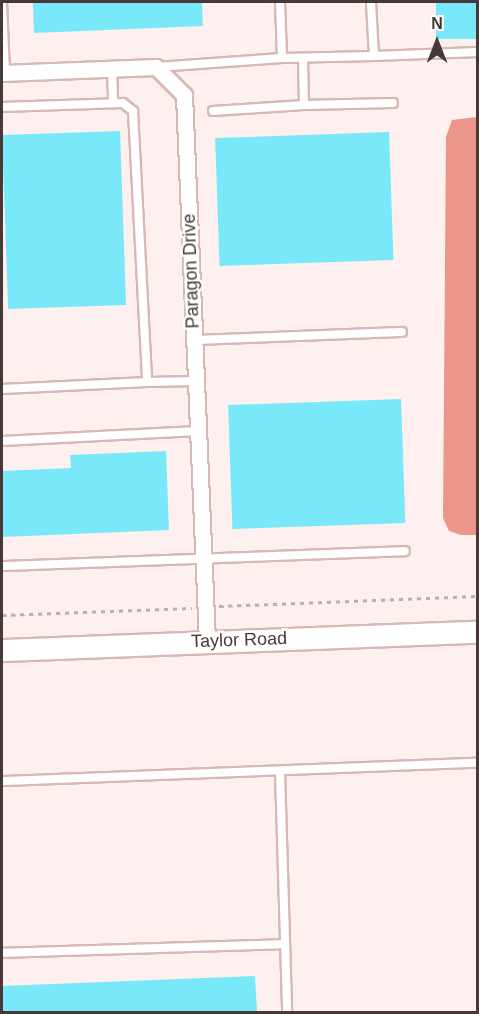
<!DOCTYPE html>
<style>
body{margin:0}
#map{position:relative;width:479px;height:1014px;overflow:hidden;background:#fef0ee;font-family:Arial,sans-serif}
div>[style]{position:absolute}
.water>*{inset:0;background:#ec968a}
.building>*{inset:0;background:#79e9fa;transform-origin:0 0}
.path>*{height:3px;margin-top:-1.5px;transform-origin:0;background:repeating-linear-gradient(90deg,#bdafad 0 4.5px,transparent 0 9px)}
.roads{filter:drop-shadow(2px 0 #d8b8b3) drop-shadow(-2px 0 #d8b8b3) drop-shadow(0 2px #d8b8b3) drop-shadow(0 -2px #d8b8b3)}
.service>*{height:8px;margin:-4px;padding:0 4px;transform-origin:4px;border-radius:4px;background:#fff}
.minor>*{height:15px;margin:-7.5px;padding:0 7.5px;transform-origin:7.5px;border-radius:7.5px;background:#fff}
.secondary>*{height:21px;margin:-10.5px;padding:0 10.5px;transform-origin:10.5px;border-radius:10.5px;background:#fff}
span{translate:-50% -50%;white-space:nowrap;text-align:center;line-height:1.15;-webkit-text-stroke:5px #fff;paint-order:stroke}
.street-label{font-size:18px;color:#463937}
.frame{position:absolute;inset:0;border:3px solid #463937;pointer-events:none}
.north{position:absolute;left:407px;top:12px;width:60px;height:60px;-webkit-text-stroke:4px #fff;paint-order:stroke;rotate:0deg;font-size:16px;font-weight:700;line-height:24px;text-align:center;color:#463937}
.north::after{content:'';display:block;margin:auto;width:21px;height:27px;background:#463937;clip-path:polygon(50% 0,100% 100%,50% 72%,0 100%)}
</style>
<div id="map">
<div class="water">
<div style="clip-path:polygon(477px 117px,478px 535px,461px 535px,449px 531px,443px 518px,446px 137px,452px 120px)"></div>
</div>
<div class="building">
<div style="clip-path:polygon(33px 2px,202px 2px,203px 26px,34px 33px)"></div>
<div style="left:436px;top:2px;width:42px;height:37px"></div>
<div style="left:120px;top:131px;width:174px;height:118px;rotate:88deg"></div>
<div style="left:389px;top:132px;width:128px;height:174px;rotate:88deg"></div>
<div style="left:401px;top:399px;width:124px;height:173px;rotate:88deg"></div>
<div style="clip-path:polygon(166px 451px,169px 530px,2px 537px,2px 471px,71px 468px,70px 455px)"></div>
<div style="clip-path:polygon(255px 976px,257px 1012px,2px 1012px,2px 986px)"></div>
</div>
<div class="path">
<div style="left:219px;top:606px;width:259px;rotate:-2.2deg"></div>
<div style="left:2px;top:615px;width:190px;rotate:-2.1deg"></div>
</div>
<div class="roads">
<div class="service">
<div style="left:2px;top:2px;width:71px;rotate:87.6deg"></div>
<div style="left:374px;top:56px;width:104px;rotate:-2.2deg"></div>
<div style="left:282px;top:58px;width:92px;rotate:-1.2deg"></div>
<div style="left:374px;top:56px;width:54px;rotate:-93.2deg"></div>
<div style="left:303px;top:58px;width:47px;rotate:88.8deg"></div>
<div style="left:304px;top:105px;width:89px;rotate:-1.3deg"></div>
<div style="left:157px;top:67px;width:125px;rotate:-4.1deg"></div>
<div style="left:282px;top:58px;width:56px;rotate:-92deg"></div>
<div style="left:112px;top:69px;width:34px;rotate:88deg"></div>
<div style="left:2px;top:107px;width:121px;rotate:-1.9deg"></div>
<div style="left:123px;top:103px;width:13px;rotate:39deg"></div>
<div style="left:133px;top:111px;width:271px;rotate:87deg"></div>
<div style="left:147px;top:382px;width:145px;rotate:177.2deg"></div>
<div style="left:213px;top:111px;width:91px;rotate:-3.8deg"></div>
<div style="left:194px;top:340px;width:208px;rotate:-2.2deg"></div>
<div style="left:147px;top:382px;width:49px;rotate:-1.2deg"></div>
<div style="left:2px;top:441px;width:196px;rotate:-2.9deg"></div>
<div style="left:2px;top:566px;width:403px;rotate:-2.1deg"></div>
<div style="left:280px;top:771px;width:241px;rotate:88.3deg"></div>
<div style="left:2px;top:781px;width:476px;rotate:-2.2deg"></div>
<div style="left:2px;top:953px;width:283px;rotate:-1.8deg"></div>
</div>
<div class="minor">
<div style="left:2px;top:73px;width:154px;rotate:-2.2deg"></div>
<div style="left:156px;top:67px;width:40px;rotate:45deg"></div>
<div style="left:184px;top:95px;width:546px;rotate:87.59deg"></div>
</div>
<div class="secondary">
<div style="left:2px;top:650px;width:476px;rotate:-2.2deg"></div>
</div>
</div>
<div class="street-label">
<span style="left:191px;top:271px;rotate:-92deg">Paragon Drive</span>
<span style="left:239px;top:640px;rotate:-2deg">Taylor Road</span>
</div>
<div class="frame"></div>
<div class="north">N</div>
</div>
